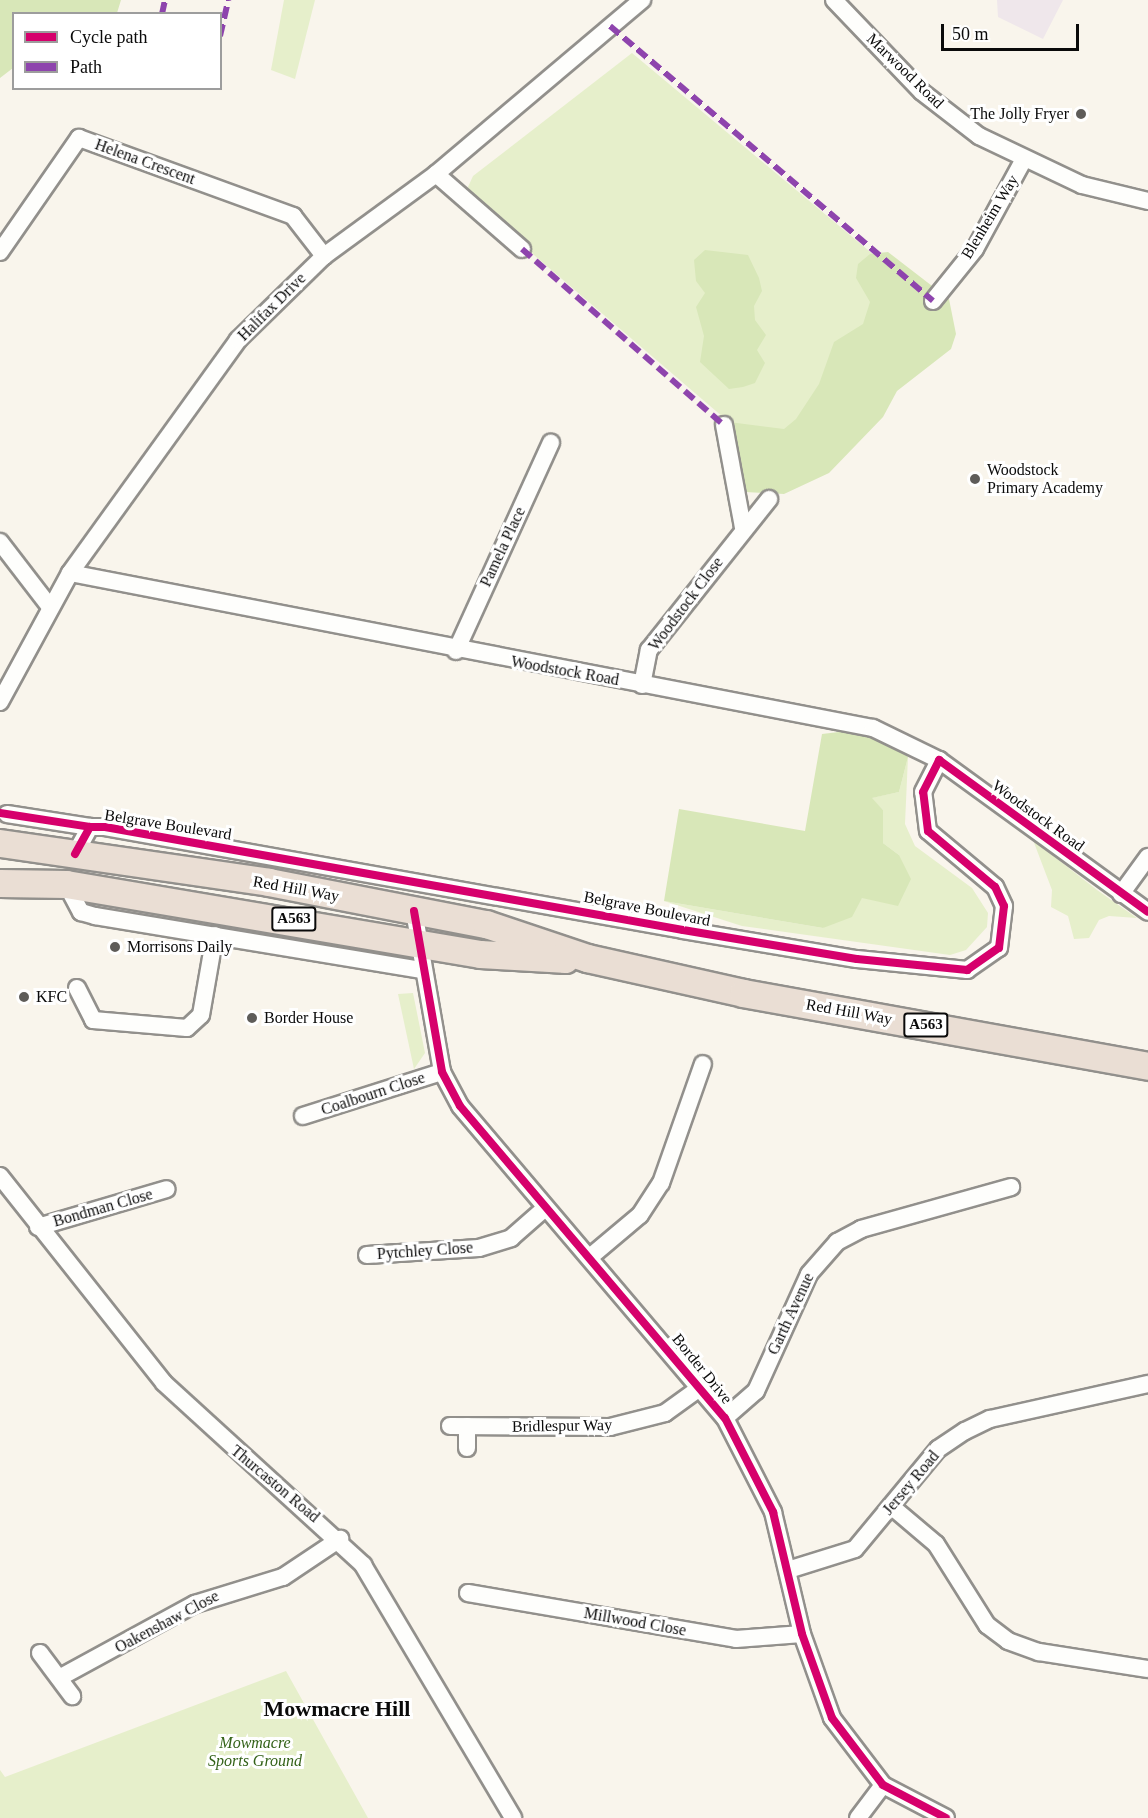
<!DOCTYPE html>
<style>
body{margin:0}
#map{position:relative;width:1148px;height:1818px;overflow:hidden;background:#f9f5ec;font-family:Georgia,serif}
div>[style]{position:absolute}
.industrial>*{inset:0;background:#efe7eb}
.green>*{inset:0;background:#e6efcb}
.forest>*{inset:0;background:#d8e7b8}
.roads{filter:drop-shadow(2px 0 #92908c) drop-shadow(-2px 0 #92908c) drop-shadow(0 2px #92908c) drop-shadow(0 -2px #92908c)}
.minor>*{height:16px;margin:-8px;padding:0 8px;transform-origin:8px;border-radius:8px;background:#fefefc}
.trunk>*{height:27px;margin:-13.5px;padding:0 13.5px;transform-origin:13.5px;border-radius:13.5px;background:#eaded4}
.quiet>*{height:6px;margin-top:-3px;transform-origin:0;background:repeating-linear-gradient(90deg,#8e44ad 0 12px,transparent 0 18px)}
.cycleway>*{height:8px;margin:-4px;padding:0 4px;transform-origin:4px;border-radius:4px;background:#d6006c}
.dots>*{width:16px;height:16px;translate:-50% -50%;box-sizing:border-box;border:3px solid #fff;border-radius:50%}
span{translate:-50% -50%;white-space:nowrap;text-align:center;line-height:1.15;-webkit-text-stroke:6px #fff;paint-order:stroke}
.shield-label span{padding:2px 4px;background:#fff;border:2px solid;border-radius:4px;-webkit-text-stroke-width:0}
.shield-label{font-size:15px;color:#0a0a0a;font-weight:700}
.street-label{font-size:16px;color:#0a0a0a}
.poi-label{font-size:16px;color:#0a0a0a}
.right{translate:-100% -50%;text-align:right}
.left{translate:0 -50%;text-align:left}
.park-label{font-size:16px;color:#346219;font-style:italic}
.district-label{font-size:22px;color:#0a0a0a;font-weight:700}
.legend{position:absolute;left:12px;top:12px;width:210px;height:78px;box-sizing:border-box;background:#fff;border:2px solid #9d9d9d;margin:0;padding:8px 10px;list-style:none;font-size:18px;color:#0a0a0a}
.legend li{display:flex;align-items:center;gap:12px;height:30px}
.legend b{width:30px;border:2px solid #9d9d9d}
.scale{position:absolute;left:941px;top:24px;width:138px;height:27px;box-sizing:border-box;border:3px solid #0a0a0a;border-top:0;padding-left:8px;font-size:18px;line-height:21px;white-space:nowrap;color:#0a0a0a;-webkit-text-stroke:4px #fff;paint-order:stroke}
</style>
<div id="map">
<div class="industrial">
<div style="clip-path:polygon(997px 0,1063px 0,1043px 39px,998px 17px)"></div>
</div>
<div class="green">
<div style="clip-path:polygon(284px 0,315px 0,295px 79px,271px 70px)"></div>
<div style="clip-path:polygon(632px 53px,929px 301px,787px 472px,471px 201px,468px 187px,473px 176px)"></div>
<div style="clip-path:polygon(908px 757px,905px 824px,915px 846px,972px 888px,988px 913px,987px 927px,966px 950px,950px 955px,742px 926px,664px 901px,823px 928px,862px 898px,899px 855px,883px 843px,883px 810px,871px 798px,899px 792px)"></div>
<div style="clip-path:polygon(1033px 840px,1097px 890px,1137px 918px,1109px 916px,1099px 920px,1089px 938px,1074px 939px,1068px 916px,1051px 907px,1052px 890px)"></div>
<div style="clip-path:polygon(413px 993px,425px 1053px,414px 1069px,398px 994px)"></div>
<div style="clip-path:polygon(286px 1671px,368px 1818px,0 1818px,0 1770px,5px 1777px)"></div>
</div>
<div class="forest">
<div style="clip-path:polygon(0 0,121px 0,117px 13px,14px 14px,13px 68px,0 78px)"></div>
<div style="clip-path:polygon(705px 250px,748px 255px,759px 278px,762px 291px,754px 306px,755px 320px,766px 335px,757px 350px,765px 363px,755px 383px,743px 387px,729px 389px,700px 362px,704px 336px,696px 307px,705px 293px,696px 281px,694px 260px)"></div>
<div style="clip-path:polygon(888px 252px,949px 299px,956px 334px,951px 349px,897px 391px,883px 417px,829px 473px,784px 494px,745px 492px,729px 422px,784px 429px,796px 419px,819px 384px,834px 342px,863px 324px,870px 302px,856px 278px,858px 264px,870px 254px)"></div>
<div style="clip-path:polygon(873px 728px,908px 757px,899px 792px,872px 798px,883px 810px,883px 843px,899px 855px,911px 879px,898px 906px,862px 898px,852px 917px,823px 928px,664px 901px,679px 809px,805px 831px,822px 734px)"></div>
</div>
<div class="roads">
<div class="minor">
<div style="left:834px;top:0;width:127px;rotate:46.3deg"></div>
<div style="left:922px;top:92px;width:72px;rotate:37.7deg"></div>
<div style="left:979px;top:136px;width:114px;rotate:25.4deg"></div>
<div style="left:1082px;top:185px;width:68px;rotate:13.6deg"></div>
<div style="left:436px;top:174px;width:114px;rotate:41.1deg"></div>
<div style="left:0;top:252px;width:139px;rotate:-55.3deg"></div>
<div style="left:79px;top:138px;width:228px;rotate:20deg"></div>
<div style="left:293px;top:216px;width:51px;rotate:52.2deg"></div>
<div style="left:933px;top:301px;width:67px;rotate:-51.1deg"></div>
<div style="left:975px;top:249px;width:100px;rotate:-61.4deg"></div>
<div style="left:724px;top:425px;width:105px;rotate:79.5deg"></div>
<div style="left:0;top:542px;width:82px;rotate:52.4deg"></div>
<div style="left:70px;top:573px;width:818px;rotate:10.93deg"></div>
<div style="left:873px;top:728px;width:73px;rotate:25.9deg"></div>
<div style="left:939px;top:760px;width:258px;rotate:36deg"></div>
<div style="left:456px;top:651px;width:229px;rotate:-65.5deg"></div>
<div style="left:642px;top:685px;width:36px;rotate:-79deg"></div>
<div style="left:649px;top:650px;width:193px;rotate:-51.5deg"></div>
<div style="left:0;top:702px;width:147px;rotate:-61.5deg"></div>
<div style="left:70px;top:573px;width:287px;rotate:-54.2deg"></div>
<div style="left:238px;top:340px;width:120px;rotate:-44.3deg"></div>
<div style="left:324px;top:256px;width:139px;rotate:-36.2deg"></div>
<div style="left:436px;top:174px;width:270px;rotate:-40.2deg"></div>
<div style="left:7px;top:814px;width:84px;rotate:8.9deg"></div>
<div style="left:75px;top:854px;width:31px;rotate:-61deg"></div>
<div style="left:90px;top:827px;width:15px"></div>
<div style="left:105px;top:827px;width:587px;rotate:10.1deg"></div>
<div style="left:683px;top:930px;width:176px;rotate:9.5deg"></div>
<div style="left:857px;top:959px;width:111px;rotate:5.7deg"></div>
<div style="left:967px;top:970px;width:39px;rotate:-35deg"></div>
<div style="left:999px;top:948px;width:42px;rotate:-83.2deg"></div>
<div style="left:1004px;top:906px;width:21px;rotate:-115deg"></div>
<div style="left:995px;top:887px;width:87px;rotate:-140.1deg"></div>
<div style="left:928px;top:831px;width:39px;rotate:-97deg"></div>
<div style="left:923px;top:792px;width:36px;rotate:-63deg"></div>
<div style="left:66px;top:884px;width:32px;rotate:62deg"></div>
<div style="left:81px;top:912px;width:15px;rotate:16deg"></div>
<div style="left:95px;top:916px;width:330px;rotate:9.4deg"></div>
<div style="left:1121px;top:894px;width:46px;rotate:-53.9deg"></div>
<div style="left:414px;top:911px;width:163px;rotate:80.1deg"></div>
<div style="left:442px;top:1072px;width:38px;rotate:62deg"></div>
<div style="left:460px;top:1106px;width:409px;rotate:49.7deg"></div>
<div style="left:725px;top:1418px;width:106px;rotate:62.9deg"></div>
<div style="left:773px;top:1512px;width:125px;rotate:76.6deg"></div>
<div style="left:802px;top:1634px;width:89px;rotate:70.3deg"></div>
<div style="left:832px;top:1718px;width:84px;rotate:52.7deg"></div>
<div style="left:883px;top:1785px;width:71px;rotate:27.6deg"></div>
<div style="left:77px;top:988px;width:36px;rotate:63deg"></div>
<div style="left:93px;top:1020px;width:94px;rotate:4.9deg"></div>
<div style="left:187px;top:1028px;width:19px;rotate:-43deg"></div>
<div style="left:201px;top:1015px;width:81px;rotate:-80.1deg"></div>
<div style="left:303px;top:1116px;width:146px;rotate:-17.6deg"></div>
<div style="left:0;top:1176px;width:264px;rotate:51.6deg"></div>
<div style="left:164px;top:1383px;width:270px;rotate:42.4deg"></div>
<div style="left:363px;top:1565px;width:294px;rotate:59.3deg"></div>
<div style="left:38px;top:1227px;width:134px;rotate:-16.4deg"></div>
<div style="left:367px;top:1255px;width:112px;rotate:-3.6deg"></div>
<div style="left:479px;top:1248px;width:34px;rotate:-17deg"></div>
<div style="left:511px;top:1238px;width:44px;rotate:-41.3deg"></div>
<div style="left:590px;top:1257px;width:65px;rotate:-40deg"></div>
<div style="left:640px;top:1215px;width:38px;rotate:-57deg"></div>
<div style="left:661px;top:1183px;width:126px;rotate:-70.6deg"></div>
<div style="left:725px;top:1418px;width:41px;rotate:-41.1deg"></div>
<div style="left:756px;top:1391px;width:128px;rotate:-65.6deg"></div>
<div style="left:809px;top:1274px;width:43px;rotate:-48.8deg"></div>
<div style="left:837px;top:1242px;width:27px;rotate:-28deg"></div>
<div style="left:861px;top:1229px;width:156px;rotate:-15.6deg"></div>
<div style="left:450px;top:1426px;width:160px;rotate:0.4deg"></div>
<div style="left:610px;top:1427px;width:57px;rotate:-14.3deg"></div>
<div style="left:665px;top:1413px;width:44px;rotate:-35.8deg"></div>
<div style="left:467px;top:1448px;width:22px;rotate:-90deg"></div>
<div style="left:891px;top:1506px;width:59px;rotate:40.2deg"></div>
<div style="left:936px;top:1544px;width:96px;rotate:57.8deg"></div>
<div style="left:987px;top:1625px;width:26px;rotate:37deg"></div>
<div style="left:1008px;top:1641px;width:33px;rotate:20deg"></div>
<div style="left:1039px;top:1652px;width:110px;rotate:8.9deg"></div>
<div style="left:788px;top:1570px;width:70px;rotate:-17.4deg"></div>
<div style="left:855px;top:1549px;width:130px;rotate:-50.3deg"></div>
<div style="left:938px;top:1449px;width:32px;rotate:-34deg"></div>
<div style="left:965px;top:1431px;width:28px;rotate:-26deg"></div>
<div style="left:990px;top:1419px;width:162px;rotate:-12.5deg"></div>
<div style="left:468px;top:1593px;width:272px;rotate:9.7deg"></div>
<div style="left:736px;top:1639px;width:66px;rotate:-4.3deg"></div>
<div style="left:40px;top:1653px;width:54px;rotate:53.3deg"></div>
<div style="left:59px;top:1678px;width:155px;rotate:-28.6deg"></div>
<div style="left:195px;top:1604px;width:92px;rotate:-17.1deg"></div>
<div style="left:283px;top:1577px;width:69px;rotate:-33.7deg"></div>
<div style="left:858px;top:1818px;width:41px;rotate:-52.9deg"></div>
</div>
<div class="trunk">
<div style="left:0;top:843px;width:272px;rotate:8.2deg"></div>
<div style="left:269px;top:882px;width:221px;rotate:11deg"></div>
<div style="left:486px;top:924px;width:107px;rotate:18.6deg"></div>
<div style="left:587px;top:958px;width:160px;rotate:12.6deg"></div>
<div style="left:743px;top:993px;width:412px;rotate:10.2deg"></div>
<div style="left:0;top:883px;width:66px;rotate:0.9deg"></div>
<div style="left:66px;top:884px;width:420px;rotate:9.6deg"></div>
<div style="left:480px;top:954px;width:85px;rotate:3.4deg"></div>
</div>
</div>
<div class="quiet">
<div style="left:162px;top:14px;width:14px;rotate:-78deg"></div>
<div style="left:610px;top:26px;width:424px;rotate:40.4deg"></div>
<div style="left:220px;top:36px;width:37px;rotate:-77deg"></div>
<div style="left:522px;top:249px;width:268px;rotate:41.1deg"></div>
</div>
<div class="cycleway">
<div style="left:0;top:813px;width:91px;rotate:8.8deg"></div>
<div style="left:75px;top:854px;width:31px;rotate:-61deg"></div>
<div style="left:90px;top:827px;width:15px"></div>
<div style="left:105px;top:827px;width:587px;rotate:10.1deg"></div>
<div style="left:683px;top:930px;width:176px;rotate:9.5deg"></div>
<div style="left:857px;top:959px;width:111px;rotate:5.7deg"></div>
<div style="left:967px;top:970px;width:39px;rotate:-35deg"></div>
<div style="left:999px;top:948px;width:42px;rotate:-83.2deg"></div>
<div style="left:1004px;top:906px;width:21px;rotate:-115deg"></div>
<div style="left:995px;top:887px;width:87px;rotate:-140.1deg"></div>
<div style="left:928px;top:831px;width:39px;rotate:-97deg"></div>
<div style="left:923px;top:792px;width:36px;rotate:-63deg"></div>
<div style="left:939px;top:760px;width:258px;rotate:36deg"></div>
<div style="left:414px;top:911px;width:163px;rotate:80.1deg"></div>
<div style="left:442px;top:1072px;width:38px;rotate:62deg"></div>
<div style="left:460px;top:1106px;width:409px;rotate:49.7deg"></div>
<div style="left:725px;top:1418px;width:106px;rotate:62.9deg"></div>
<div style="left:773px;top:1512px;width:125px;rotate:76.6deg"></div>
<div style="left:802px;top:1634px;width:89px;rotate:70.3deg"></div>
<div style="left:832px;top:1718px;width:84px;rotate:52.7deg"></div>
<div style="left:883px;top:1785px;width:71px;rotate:27.6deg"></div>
</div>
<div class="dots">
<div style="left:1081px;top:114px;background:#5e5c59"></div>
<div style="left:975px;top:479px;background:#5e5c59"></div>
<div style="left:115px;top:947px;background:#5e5c59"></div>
<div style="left:24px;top:997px;background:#5e5c59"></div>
<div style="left:252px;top:1018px;background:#5e5c59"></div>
</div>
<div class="shield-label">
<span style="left:294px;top:919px">A563</span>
<span style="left:926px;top:1025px">A563</span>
</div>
<div class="street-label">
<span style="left:905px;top:71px;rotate:44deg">Marwood Road</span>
<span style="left:145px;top:162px;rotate:20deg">Helena Crescent</span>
<span style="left:990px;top:217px;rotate:-59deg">Blenheim Way</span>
<span style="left:272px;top:307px;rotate:-45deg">Halifax Drive</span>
<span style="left:503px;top:547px;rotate:-65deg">Pamela Place</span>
<span style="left:686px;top:604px;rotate:-53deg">Woodstock Close</span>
<span style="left:565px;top:671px;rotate:10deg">Woodstock Road</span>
<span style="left:1038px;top:816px;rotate:36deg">Woodstock Road</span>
<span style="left:168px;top:825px;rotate:9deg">Belgrave Boulevard</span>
<span style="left:296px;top:889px;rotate:10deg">Red Hill Way</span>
<span style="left:647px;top:909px;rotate:11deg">Belgrave Boulevard</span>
<span style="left:849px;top:1012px;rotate:10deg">Red Hill Way</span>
<span style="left:373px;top:1094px;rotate:-18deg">Coalbourn Close</span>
<span style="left:103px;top:1208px;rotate:-16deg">Bondman Close</span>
<span style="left:425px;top:1251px;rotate:-4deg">Pytchley Close</span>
<span style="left:791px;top:1314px;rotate:-65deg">Garth Avenue</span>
<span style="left:702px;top:1369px;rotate:51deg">Border Drive</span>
<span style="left:562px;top:1426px;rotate:-1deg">Bridlespur Way</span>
<span style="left:911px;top:1483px;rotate:-50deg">Jersey Road</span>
<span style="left:275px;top:1484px;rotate:40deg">Thurcaston Road</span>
<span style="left:167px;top:1622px;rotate:-28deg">Oakenshaw Close</span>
<span style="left:635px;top:1622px;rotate:10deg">Millwood Close</span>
</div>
<div class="poi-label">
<span class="right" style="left:1069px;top:114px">The Jolly Fryer</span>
<span class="left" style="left:987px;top:479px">Woodstock<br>Primary Academy</span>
<span class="left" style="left:127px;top:947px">Morrisons Daily</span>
<span class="left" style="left:36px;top:997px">KFC</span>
<span class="left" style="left:264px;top:1018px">Border House</span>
</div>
<div class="park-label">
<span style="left:255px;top:1752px">Mowmacre<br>Sports Ground</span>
</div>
<div class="district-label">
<span style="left:337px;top:1709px">Mowmacre Hill</span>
</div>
<ul class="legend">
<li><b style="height:8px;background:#d6006c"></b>Cycle path</li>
<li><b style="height:8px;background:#8e44ad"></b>Path</li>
</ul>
<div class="scale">50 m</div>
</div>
